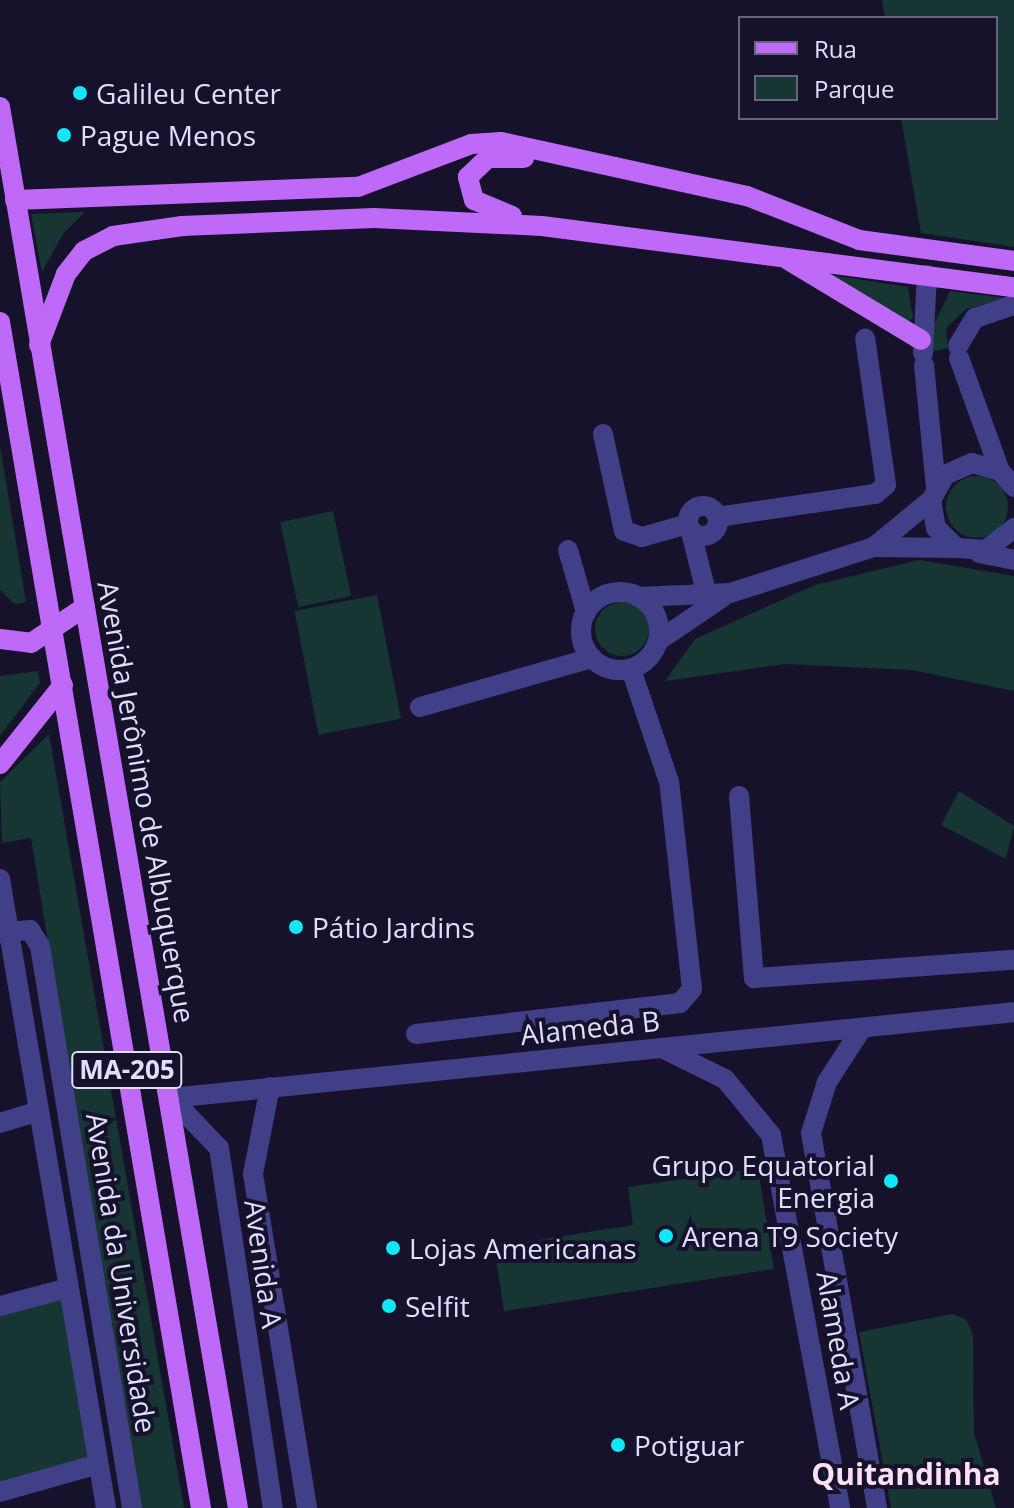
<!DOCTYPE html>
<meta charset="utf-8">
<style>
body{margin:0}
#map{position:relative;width:1014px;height:1508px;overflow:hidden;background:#16122b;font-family:"Open Sans",sans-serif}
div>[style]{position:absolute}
.green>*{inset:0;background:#163533;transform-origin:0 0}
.round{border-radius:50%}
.minor>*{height:20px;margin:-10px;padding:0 10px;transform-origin:10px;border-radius:10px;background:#403f88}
.minor>.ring{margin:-10px;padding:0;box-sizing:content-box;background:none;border:20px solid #403f88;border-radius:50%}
.tertiary>*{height:20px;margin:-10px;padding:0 10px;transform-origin:10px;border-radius:10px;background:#403f88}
.primary>*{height:20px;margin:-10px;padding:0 10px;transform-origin:10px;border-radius:10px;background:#bf69f9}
.dots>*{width:22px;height:22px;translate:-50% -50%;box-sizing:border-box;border:4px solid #16122b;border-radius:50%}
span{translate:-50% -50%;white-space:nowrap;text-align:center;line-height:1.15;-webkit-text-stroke:8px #16122b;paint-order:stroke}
.shield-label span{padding:2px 6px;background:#16122b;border:2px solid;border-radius:6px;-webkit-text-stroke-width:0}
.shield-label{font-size:26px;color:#e0defe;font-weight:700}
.poi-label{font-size:28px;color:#e0defe}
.left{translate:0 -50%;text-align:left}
.right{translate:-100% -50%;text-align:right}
.street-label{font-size:28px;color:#e0defe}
.neighbourhood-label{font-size:30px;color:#fee0f4;font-weight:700}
.legend{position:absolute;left:738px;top:16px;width:260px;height:104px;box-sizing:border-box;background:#16122b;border:2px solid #67647f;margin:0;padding:10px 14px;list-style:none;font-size:24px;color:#e0defe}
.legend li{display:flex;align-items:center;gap:16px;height:40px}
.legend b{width:40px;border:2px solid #67647f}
</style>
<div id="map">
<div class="green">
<div style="clip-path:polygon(882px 0,1014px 0,1014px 247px,921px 233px,901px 118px,996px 118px,996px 18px,885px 18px)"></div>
<div style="clip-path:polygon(85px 212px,63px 234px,42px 272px,31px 214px)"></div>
<div style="clip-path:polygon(818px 273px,908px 287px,913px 318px,909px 322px)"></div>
<div style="clip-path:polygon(950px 291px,1007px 298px,966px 309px,946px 328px,948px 348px,931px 352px,929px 335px)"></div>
<div style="clip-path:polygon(0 446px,26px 602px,14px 604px,0 590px)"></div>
<div class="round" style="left:946px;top:476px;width:62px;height:62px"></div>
<div style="left:333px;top:511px;width:87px;height:54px;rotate:78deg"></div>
<div style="clip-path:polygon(919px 560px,1014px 576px,1014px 691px,912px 670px,786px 664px,665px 681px,695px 639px,815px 585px)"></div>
<div style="left:377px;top:595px;width:126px;height:84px;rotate:79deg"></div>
<div class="round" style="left:595px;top:602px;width:54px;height:54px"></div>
<div style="clip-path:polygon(38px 671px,40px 683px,0 736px,0 676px)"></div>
<div style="clip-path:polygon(49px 734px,184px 1508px,140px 1508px,31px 838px,2px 843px,0 782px)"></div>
<div style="clip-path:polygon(959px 791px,1014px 826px,1006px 859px,941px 825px)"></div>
<div style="clip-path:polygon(758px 1168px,774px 1269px,504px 1311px,494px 1247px,633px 1225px,628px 1187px)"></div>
<div style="clip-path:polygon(66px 1296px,96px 1474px,0 1498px,0 1312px)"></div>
<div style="clip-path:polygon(952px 1314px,966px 1319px,973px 1335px,974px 1433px,996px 1508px,891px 1508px,859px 1332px)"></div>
</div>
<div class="minor">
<div style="left:958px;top:346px;width:33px;rotate:-59deg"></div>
<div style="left:975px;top:318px;width:41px;rotate:-18.4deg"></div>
<div style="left:923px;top:353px;width:78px;rotate:-87.1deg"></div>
<div style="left:959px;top:358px;width:120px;rotate:70.1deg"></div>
<div style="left:924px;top:365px;width:123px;rotate:84.4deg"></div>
<div style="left:603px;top:434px;width:99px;rotate:77.8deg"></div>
<div style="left:624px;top:531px;width:19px;rotate:18deg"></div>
<div style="left:642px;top:537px;width:48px;rotate:-15.8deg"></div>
<div style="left:1014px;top:487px;width:21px;rotate:-131deg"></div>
<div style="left:1000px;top:471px;width:29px;rotate:-164deg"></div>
<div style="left:972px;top:463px;width:30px;rotate:156deg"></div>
<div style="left:945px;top:475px;width:29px;rotate:119deg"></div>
<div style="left:931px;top:500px;width:28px;rotate:80deg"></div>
<div style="left:936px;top:528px;width:29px;rotate:44deg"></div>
<div style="left:957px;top:548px;width:29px;rotate:4deg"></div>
<div style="left:986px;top:550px;width:36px;rotate:-38deg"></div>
<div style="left:931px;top:500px;width:74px;rotate:140.5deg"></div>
<div style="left:874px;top:547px;width:83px;rotate:0.7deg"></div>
<div class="ring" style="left:688px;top:506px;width:10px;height:10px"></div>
<div style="left:717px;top:517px;width:160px;rotate:-8.3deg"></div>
<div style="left:875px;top:494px;width:14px;rotate:-39deg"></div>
<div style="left:886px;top:485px;width:148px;rotate:-98.1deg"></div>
<div style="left:690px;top:528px;width:70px;rotate:76deg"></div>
<div style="left:568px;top:550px;width:65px;rotate:73.8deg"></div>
<div style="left:979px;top:553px;width:36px;rotate:11deg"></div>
<div class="ring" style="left:581px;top:592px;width:58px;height:58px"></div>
<div style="left:638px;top:597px;width:92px;rotate:-2.5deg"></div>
<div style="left:730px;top:593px;width:151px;rotate:-17.7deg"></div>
<div style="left:658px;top:641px;width:78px;rotate:-34.1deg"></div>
<div style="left:420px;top:707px;width:179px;rotate:-15.9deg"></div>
<div style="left:739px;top:796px;width:183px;rotate:85.3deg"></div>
<div style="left:754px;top:978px;width:261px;rotate:-4deg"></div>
<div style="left:862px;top:1028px;width:64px;rotate:122.9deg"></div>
<div style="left:827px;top:1082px;width:53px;rotate:107.4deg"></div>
<div style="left:811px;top:1133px;width:381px;rotate:80deg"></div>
<div style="left:416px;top:1034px;width:266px;rotate:-6.7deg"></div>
<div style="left:680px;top:1003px;width:18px;rotate:-49deg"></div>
<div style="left:692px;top:989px;width:208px;rotate:-96.3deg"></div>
<div style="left:669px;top:782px;width:119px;rotate:-108.6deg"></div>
<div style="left:662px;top:1048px;width:70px;rotate:26.2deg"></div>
<div style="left:725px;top:1079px;width:72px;rotate:50.6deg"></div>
<div style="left:771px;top:1135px;width:379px;rotate:79.5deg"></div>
<div style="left:270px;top:1087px;width:89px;rotate:101.1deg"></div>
<div style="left:253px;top:1174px;width:338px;rotate:80.8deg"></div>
<div style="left:171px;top:1098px;width:69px;rotate:46.2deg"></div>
<div style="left:219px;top:1148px;width:364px;rotate:81.5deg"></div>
<div style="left:0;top:1123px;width:41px;rotate:-17.1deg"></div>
<div style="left:0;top:1306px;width:70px;rotate:-14.8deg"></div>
<div style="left:0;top:1492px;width:102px;rotate:-15.9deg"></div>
</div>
<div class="tertiary">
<div style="left:0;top:879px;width:638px;rotate:80.43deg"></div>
<div style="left:0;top:933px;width:30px;rotate:-6deg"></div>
<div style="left:30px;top:930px;width:19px;rotate:58deg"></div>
<div style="left:40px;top:946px;width:569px;rotate:80.7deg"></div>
<div style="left:171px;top:1098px;width:847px;rotate:-5.82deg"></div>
</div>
<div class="primary">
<div style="left:0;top:107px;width:1421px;rotate:80.36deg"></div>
<div style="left:15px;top:200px;width:343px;rotate:-2.2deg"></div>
<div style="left:358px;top:187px;width:121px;rotate:-20.8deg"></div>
<div style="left:471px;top:144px;width:30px;rotate:-4deg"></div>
<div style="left:501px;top:142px;width:252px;rotate:12.4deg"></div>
<div style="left:747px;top:196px;width:120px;rotate:21.4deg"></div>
<div style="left:859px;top:240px;width:156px;rotate:7.7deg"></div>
<div style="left:512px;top:216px;width:41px;rotate:-157.2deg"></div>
<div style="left:474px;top:200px;width:24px;rotate:-105deg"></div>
<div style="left:468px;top:177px;width:28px;rotate:-44deg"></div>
<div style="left:488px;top:158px;width:36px"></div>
<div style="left:788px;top:260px;width:155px;rotate:31deg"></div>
<div style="left:0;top:322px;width:1203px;rotate:80.38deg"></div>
<div style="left:39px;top:345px;width:76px;rotate:-69.2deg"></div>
<div style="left:66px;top:274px;width:29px;rotate:-52deg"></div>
<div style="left:84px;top:251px;width:33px;rotate:-27deg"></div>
<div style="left:113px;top:236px;width:70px;rotate:-8.2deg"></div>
<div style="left:182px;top:226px;width:192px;rotate:-2.4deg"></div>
<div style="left:374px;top:218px;width:168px;rotate:2.7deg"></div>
<div style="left:542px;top:226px;width:476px;rotate:7.4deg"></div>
<div style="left:0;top:639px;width:31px;rotate:7deg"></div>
<div style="left:31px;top:643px;width:65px;rotate:-33.7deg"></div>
<div style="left:0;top:764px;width:101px;rotate:-51.4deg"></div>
</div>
<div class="dots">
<div style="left:80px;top:93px;background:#11e7f6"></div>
<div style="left:64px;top:135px;background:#11e7f6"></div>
<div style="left:296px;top:927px;background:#11e7f6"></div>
<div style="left:891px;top:1181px;background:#11e7f6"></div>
<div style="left:666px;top:1236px;background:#11e7f6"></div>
<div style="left:393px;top:1248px;background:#11e7f6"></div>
<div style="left:389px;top:1306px;background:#11e7f6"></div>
<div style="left:618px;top:1445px;background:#11e7f6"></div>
</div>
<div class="shield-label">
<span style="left:127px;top:1070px">MA-205</span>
</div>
<div class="poi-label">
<span class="left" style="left:96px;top:93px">Galileu Center</span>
<span class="left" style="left:80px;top:135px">Pague Menos</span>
<span class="left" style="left:312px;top:927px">Pátio Jardins</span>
<span class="right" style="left:875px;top:1181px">Grupo Equatorial<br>Energia</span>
<span class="left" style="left:682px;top:1236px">Arena T9 Society</span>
<span class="left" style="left:409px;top:1248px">Lojas Americanas</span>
<span class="left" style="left:405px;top:1306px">Selfit</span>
<span class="left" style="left:634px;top:1445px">Potiguar</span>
</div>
<div class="street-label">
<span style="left:147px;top:802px;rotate:80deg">Avenida Jerônimo de Albuquerque</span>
<span style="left:590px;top:1027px;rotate:-6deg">Alameda B</span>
<span style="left:264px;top:1264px;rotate:82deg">Avenida A</span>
<span style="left:122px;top:1273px;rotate:81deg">Avenida da Universidade</span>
<span style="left:839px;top:1340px;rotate:80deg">Alameda A</span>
</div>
<div class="neighbourhood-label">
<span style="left:906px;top:1474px">Quitandinha</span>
</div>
<ul class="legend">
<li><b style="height:10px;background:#bf69f9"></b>Rua</li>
<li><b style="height:22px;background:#163533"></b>Parque</li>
</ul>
</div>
